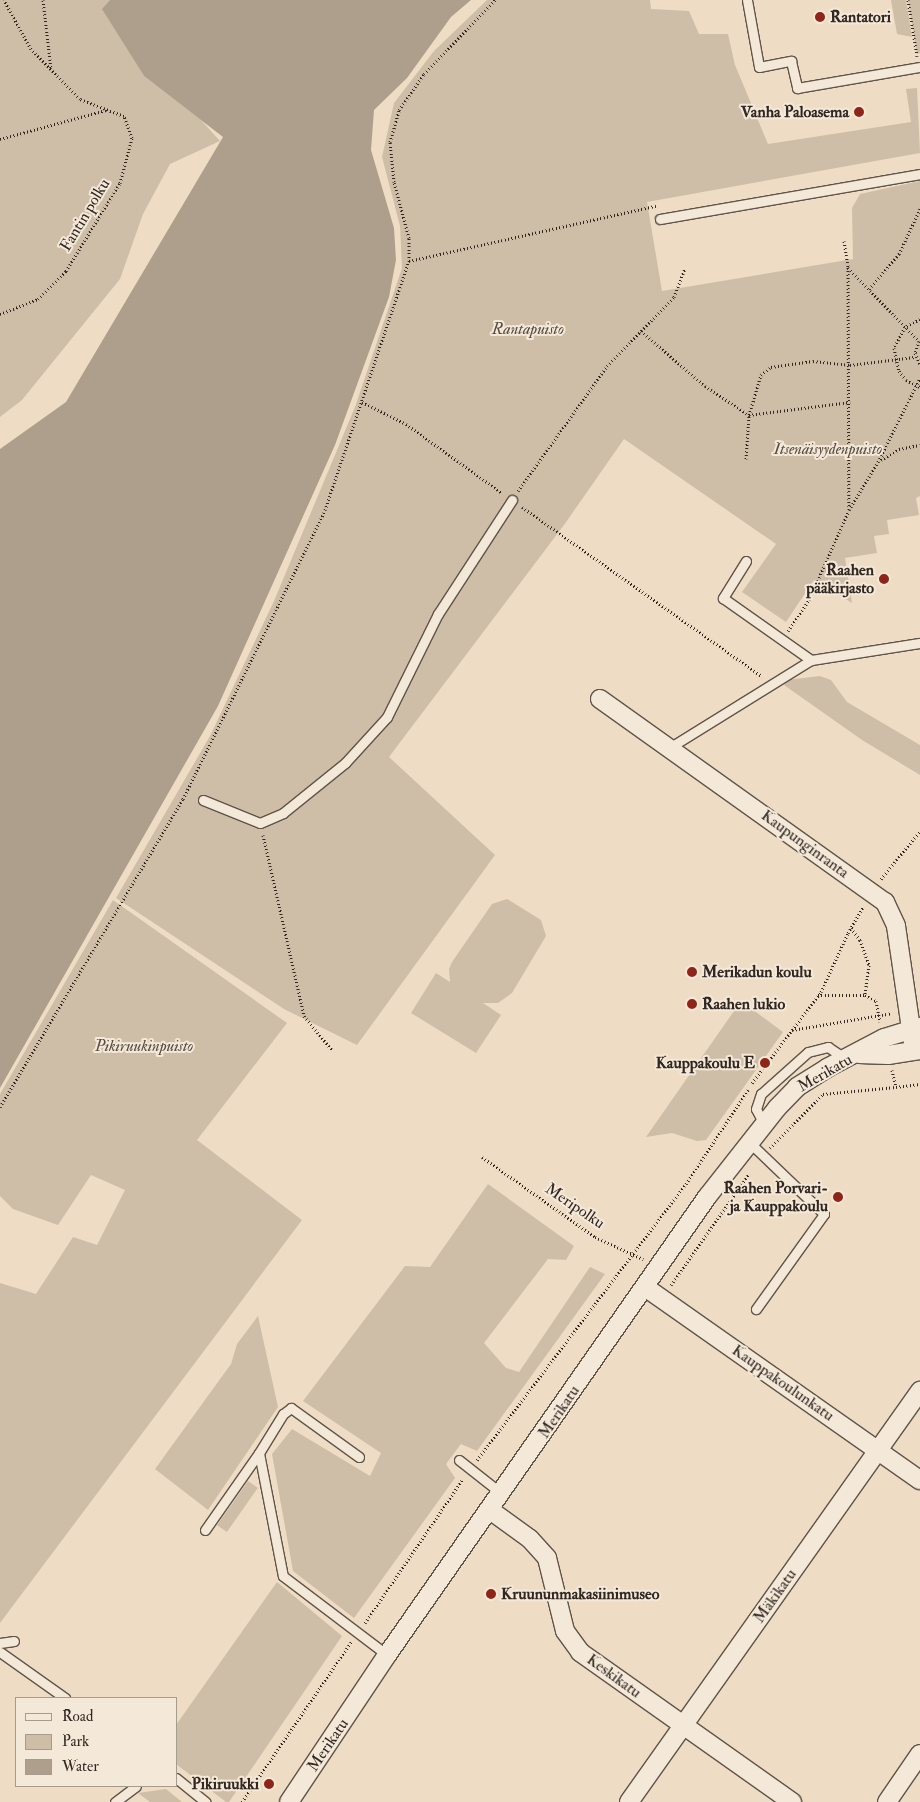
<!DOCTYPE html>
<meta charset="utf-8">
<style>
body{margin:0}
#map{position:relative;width:920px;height:1802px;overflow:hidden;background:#eeddc4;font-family:"IM FELL Double Pica",serif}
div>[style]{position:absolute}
.green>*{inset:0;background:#cebea8;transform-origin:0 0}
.water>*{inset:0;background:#ae9f8c}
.path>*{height:3px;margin-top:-1.5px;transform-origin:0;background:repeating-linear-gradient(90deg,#312620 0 1px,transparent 0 3.5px)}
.roads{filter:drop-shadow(1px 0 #605449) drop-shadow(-1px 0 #605449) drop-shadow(0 1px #605449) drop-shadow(0 -1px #605449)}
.lane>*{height:9px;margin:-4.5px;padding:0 4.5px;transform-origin:4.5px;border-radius:4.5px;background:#f4e9d9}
.street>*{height:18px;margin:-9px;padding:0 9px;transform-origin:9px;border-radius:9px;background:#f4e9d9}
.dots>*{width:14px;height:14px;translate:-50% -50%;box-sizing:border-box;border:2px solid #f4e9d9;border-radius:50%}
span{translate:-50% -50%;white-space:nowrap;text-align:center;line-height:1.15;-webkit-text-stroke:4px #f4e9d9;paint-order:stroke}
.poi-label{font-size:16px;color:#312620;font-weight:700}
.left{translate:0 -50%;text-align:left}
.right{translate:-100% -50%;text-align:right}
.street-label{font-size:16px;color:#312620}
.park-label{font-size:16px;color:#584c42;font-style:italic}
.legend{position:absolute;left:15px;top:1697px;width:162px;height:90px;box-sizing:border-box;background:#f4e9d9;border:1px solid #a69b8f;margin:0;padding:6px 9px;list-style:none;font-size:15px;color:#312620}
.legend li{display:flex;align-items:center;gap:10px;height:25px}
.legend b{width:25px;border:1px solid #a69b8f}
</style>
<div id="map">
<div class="green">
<div style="clip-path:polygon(0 0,110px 0,103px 9px,144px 76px,200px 119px,220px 141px,170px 164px,143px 214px,120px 279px,22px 400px,0 417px)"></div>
<div style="clip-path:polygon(487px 0,650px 0,651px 9px,689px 11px,699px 34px,728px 34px,735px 65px,768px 144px,911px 122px,906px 89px,917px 88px,920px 153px,647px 202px,662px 291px,853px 259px,852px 208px,860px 194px,920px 181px,920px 496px,916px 498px,919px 515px,887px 520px,889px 534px,874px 536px,877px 553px,845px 558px,852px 603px,814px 580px,786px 622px,742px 592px,776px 544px,624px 439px,564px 525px,389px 757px,495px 855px,357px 1045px,284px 1009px,116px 898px,210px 736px,274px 601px,355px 407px,402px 268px,400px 226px,382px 157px,394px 103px,434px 51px)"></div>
<div style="clip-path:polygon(891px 0,906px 0,912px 37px,897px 34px)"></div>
<div style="clip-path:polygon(908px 0,920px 0,920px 53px,917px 54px)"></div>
<div style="clip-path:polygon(820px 676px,831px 680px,847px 702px,920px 745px,920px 775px,862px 740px,784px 685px,787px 680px)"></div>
<div style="clip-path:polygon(507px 899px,541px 920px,546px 936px,512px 993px,498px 1003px,483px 1003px,501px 1015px,476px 1053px,411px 1013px,436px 973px,450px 982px,449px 969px,452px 962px,492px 904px)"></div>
<div style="clip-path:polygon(113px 900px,287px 1023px,197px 1140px,302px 1220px,0 1623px,0 1283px,36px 1294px,73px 1237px,97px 1245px,125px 1190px,91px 1175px,58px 1225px,13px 1209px,0 1196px,0 1094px)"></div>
<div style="clip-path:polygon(741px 1001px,783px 1032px,706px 1140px,697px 1141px,672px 1133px,646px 1137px)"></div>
<div style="clip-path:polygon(488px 1184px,574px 1246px,566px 1260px,548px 1259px,484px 1343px,506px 1368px,519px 1372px,590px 1267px,605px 1274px,477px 1451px,461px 1444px,446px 1464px,455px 1478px,354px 1618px,293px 1571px,272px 1454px,292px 1429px,370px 1476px,381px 1453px,303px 1401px,405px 1266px,430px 1267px)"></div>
<div style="clip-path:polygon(258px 1316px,278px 1407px,208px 1510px,155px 1469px,231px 1364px,237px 1344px)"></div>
<div style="left:248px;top:1481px;width:12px;height:54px;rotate:35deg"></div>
<div style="clip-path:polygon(277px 1582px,342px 1636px,229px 1802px,226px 1802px,176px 1764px,176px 1725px)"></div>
<div style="clip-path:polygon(166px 1789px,182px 1802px,150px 1802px,138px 1793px)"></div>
</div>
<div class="water">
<div style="clip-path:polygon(110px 0,471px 0,451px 17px,407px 78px,374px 110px,371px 150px,394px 228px,396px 260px,389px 297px,335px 445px,218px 706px,0 1088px,0 449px,66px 402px,223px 137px,144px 76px,102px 9px)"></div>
</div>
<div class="path">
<div style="left:43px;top:0;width:69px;rotate:83.4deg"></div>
<div style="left:908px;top:0;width:57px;rotate:80.9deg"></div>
<div style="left:0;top:139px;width:110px;rotate:-15.3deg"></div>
<div style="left:844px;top:241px;width:26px;rotate:81deg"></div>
<div style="left:848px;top:267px;width:242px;rotate:89.8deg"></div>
<div style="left:409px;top:261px;width:253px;rotate:-12.6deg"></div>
<div style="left:848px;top:268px;width:102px;rotate:45.8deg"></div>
<div style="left:869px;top:289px;width:46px;rotate:-49.4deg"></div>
<div style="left:899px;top:254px;width:50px;rotate:-65deg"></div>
<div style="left:0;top:314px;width:41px;rotate:-21.5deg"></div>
<div style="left:38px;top:299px;width:40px;rotate:-45deg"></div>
<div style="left:66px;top:271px;width:103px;rotate:-58.5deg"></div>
<div style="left:120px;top:183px;width:47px;rotate:-75.1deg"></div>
<div style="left:132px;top:138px;width:23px;rotate:-110deg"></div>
<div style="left:124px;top:116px;width:47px;rotate:-158.9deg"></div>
<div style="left:80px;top:99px;width:70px;rotate:-134.4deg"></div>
<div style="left:31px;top:49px;width:56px;rotate:-118.9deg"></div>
<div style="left:920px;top:319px;width:17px;rotate:152deg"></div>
<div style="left:905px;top:327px;width:24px;rotate:118deg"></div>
<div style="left:894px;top:348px;width:24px;rotate:78deg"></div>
<div style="left:899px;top:371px;width:11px;rotate:52deg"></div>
<div style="left:906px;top:380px;width:16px;rotate:27deg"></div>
<div style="left:641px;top:331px;width:84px;rotate:40.7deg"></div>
<div style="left:705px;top:386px;width:53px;rotate:33.4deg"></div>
<div style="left:749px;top:415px;width:102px;rotate:-7.3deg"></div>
<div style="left:919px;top:341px;width:13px;rotate:108deg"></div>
<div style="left:915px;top:353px;width:12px;rotate:66deg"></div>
<div style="left:362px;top:402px;width:49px;rotate:26.6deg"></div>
<div style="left:406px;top:424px;width:118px;rotate:35.7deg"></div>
<div style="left:746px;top:459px;width:44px;rotate:-86.1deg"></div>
<div style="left:749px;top:415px;width:42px;rotate:-73.3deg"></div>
<div style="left:761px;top:375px;width:13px;rotate:-39deg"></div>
<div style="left:771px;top:367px;width:42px;rotate:-8.1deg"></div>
<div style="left:813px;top:361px;width:37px;rotate:6deg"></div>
<div style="left:850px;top:365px;width:65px;rotate:-7deg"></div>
<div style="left:881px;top:460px;width:21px;rotate:-31deg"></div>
<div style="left:899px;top:449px;width:21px;rotate:-11deg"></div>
<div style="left:518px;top:491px;width:153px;rotate:-54.5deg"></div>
<div style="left:607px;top:366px;width:96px;rotate:-45.8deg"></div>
<div style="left:674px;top:297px;width:30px;rotate:-69deg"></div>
<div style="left:522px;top:507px;width:294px;rotate:35.2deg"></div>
<div style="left:788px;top:631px;width:37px;rotate:-56deg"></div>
<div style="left:809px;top:600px;width:98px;rotate:-66deg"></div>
<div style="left:849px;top:510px;width:56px;rotate:-58.9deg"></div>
<div style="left:878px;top:462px;width:94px;rotate:-63.4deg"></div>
<div style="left:263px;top:835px;width:186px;rotate:77.2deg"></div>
<div style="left:304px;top:1016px;width:45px;rotate:50.4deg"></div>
<div style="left:881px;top:879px;width:62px;rotate:-50.9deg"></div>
<div style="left:851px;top:928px;width:15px;rotate:53deg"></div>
<div style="left:860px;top:940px;width:27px;rotate:70deg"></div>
<div style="left:869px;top:965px;width:30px;rotate:98deg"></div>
<div style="left:818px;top:995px;width:47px"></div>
<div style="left:865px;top:995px;width:13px;rotate:29deg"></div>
<div style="left:876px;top:1001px;width:21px;rotate:79deg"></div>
<div style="left:792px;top:1030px;width:101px;rotate:-9.6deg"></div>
<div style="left:892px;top:1070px;width:17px;rotate:77deg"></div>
<div style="left:896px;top:1087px;width:24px;rotate:-7deg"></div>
<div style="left:752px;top:1083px;width:114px;rotate:-52.8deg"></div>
<div style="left:821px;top:992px;width:65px;rotate:-65.4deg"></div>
<div style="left:848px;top:933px;width:30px;rotate:-60deg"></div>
<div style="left:0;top:1107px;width:358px;rotate:-59.3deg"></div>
<div style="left:183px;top:799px;width:322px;rotate:-63.8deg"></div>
<div style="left:325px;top:510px;width:263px;rotate:-71.4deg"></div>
<div style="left:409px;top:261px;width:23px;rotate:-90deg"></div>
<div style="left:409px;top:238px;width:58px;rotate:-105deg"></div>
<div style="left:394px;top:182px;width:40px;rotate:-95.7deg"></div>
<div style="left:390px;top:142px;width:33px;rotate:-74deg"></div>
<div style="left:399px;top:110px;width:44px;rotate:-55.2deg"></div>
<div style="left:424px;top:74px;width:103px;rotate:-46.2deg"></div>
<div style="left:770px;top:1148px;width:76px;rotate:-45.5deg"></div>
<div style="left:823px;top:1094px;width:73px;rotate:-5.5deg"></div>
<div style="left:482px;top:1157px;width:138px;rotate:35.3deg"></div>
<div style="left:595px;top:1237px;width:53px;rotate:24.6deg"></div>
<div style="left:671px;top:1285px;width:136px;rotate:-54.9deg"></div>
<div style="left:477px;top:1460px;width:346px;rotate:-52.9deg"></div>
<div style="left:686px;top:1184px;width:113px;rotate:-56.6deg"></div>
<div style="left:365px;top:1623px;width:174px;rotate:-55.8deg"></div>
<div style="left:242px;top:1802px;width:194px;rotate:-55.7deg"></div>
</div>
<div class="roads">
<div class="lane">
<div style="left:747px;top:0;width:68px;rotate:79.8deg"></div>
<div style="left:759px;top:67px;width:33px;rotate:-11deg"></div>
<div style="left:791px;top:61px;width:28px;rotate:77deg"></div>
<div style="left:797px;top:88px;width:125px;rotate:-9.7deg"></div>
<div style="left:660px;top:219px;width:264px;rotate:-9.8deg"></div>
<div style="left:746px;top:561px;width:44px;rotate:121.9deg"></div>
<div style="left:723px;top:598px;width:108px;rotate:35.2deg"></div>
<div style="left:669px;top:748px;width:167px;rotate:-31.8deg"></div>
<div style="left:811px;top:660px;width:110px;rotate:-8.9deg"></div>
<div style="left:203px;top:800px;width:61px;rotate:22deg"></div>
<div style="left:260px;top:823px;width:25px;rotate:-23deg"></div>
<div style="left:283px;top:813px;width:80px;rotate:-38.9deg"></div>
<div style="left:345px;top:763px;width:62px;rotate:-47.6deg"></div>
<div style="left:387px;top:717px;width:115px;rotate:-63.7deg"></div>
<div style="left:438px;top:614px;width:136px;rotate:-57deg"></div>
<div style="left:764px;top:1124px;width:17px;rotate:-118deg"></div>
<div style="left:756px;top:1109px;width:16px;rotate:-72deg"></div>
<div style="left:761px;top:1094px;width:63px;rotate:-41.8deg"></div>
<div style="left:808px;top:1052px;width:21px;rotate:-14deg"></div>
<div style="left:828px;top:1047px;width:22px;rotate:34deg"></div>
<div style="left:749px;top:1142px;width:104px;rotate:43.8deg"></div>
<div style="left:824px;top:1214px;width:117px;rotate:125.6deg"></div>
<div style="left:359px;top:1457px;width:84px;rotate:-144.2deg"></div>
<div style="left:291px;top:1408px;width:10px;rotate:143deg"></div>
<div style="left:283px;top:1414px;width:46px;rotate:121.6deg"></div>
<div style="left:259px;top:1453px;width:125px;rotate:79deg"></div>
<div style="left:283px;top:1576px;width:131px;rotate:37.2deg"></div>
<div style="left:459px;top:1460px;width:55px;rotate:38.3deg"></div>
<div style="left:205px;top:1530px;width:94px;rotate:-55deg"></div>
<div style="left:0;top:1643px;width:14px;rotate:-8deg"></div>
<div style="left:0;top:1652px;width:80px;rotate:35.3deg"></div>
<div style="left:176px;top:1778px;width:38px;rotate:39deg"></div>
<div style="left:115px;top:1802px;width:26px;rotate:-37deg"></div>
</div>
<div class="street">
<div style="left:600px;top:699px;width:350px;rotate:35.5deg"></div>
<div style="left:885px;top:902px;width:26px;rotate:65deg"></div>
<div style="left:896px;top:926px;width:125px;rotate:81.7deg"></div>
<div style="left:859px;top:1054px;width:29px;rotate:2deg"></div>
<div style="left:888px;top:1055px;width:32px;rotate:-9deg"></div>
<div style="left:645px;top:1287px;width:336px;rotate:35.1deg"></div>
<div style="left:490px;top:1510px;width:49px;rotate:35.9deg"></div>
<div style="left:530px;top:1539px;width:25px;rotate:48deg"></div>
<div style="left:547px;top:1558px;width:75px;rotate:76.1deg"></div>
<div style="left:565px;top:1631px;width:26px;rotate:54deg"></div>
<div style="left:580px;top:1652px;width:260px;rotate:35.3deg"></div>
<div style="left:289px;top:1802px;width:177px;rotate:-56.3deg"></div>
<div style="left:387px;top:1655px;width:559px;rotate:-55.06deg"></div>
<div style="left:707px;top:1197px;width:113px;rotate:-51.8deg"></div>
<div style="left:777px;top:1108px;width:29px;rotate:-46deg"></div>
<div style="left:797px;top:1087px;width:36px;rotate:-32deg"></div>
<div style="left:827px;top:1068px;width:64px;rotate:-27.8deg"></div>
<div style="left:884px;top:1038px;width:38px;rotate:-17deg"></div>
<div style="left:629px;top:1802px;width:504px;rotate:-54.7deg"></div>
<div style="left:887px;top:1802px;width:58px;rotate:-55.5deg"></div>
</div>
</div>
<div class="dots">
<div style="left:820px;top:17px;background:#8f2418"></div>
<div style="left:859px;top:112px;background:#8f2418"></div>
<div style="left:884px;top:579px;background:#8f2418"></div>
<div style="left:692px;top:972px;background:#8f2418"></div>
<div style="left:692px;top:1004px;background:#8f2418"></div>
<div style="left:765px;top:1063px;background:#8f2418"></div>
<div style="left:838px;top:1197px;background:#8f2418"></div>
<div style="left:491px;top:1594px;background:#8f2418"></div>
<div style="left:269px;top:1784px;background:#8f2418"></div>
</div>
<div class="poi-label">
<span class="left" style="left:830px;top:17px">Rantatori</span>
<span class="right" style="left:849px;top:112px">Vanha Paloasema</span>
<span class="right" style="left:874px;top:579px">Raahen<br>pääkirjasto</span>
<span class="left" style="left:702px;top:972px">Merikadun koulu</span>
<span class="left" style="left:702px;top:1004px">Raahen lukio</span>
<span class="right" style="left:755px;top:1063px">Kauppakoulu E</span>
<span class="right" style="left:828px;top:1197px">Raahen Porvari-<br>ja Kauppakoulu</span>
<span class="left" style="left:501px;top:1594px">Kruununmakasiinimuseo</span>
<span class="right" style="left:259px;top:1784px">Pikiruukki</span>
</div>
<div class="street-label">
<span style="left:85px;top:215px;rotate:-59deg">Fantin polku</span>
<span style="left:805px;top:844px;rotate:36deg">Kaupunginranta</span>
<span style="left:825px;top:1073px;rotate:-30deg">Merikatu</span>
<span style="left:575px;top:1206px;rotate:34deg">Meripolku</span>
<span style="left:783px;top:1383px;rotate:35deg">Kauppakoulunkatu</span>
<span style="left:559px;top:1412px;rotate:-56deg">Merikatu</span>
<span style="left:775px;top:1596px;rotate:-55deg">Mäkikatu</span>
<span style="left:614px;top:1676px;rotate:36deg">Keskikatu</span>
<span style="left:328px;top:1745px;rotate:-56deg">Merikatu</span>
</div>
<div class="park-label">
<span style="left:528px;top:329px">Rantapuisto</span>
<span style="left:828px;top:449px">Itsenäisyydenpuisto</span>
<span style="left:144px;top:1046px">Pikiruukinpuisto</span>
</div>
<ul class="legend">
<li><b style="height:6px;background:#f4e9d9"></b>Road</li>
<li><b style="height:14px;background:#cebea8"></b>Park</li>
<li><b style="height:14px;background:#ae9f8c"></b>Water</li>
</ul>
</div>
